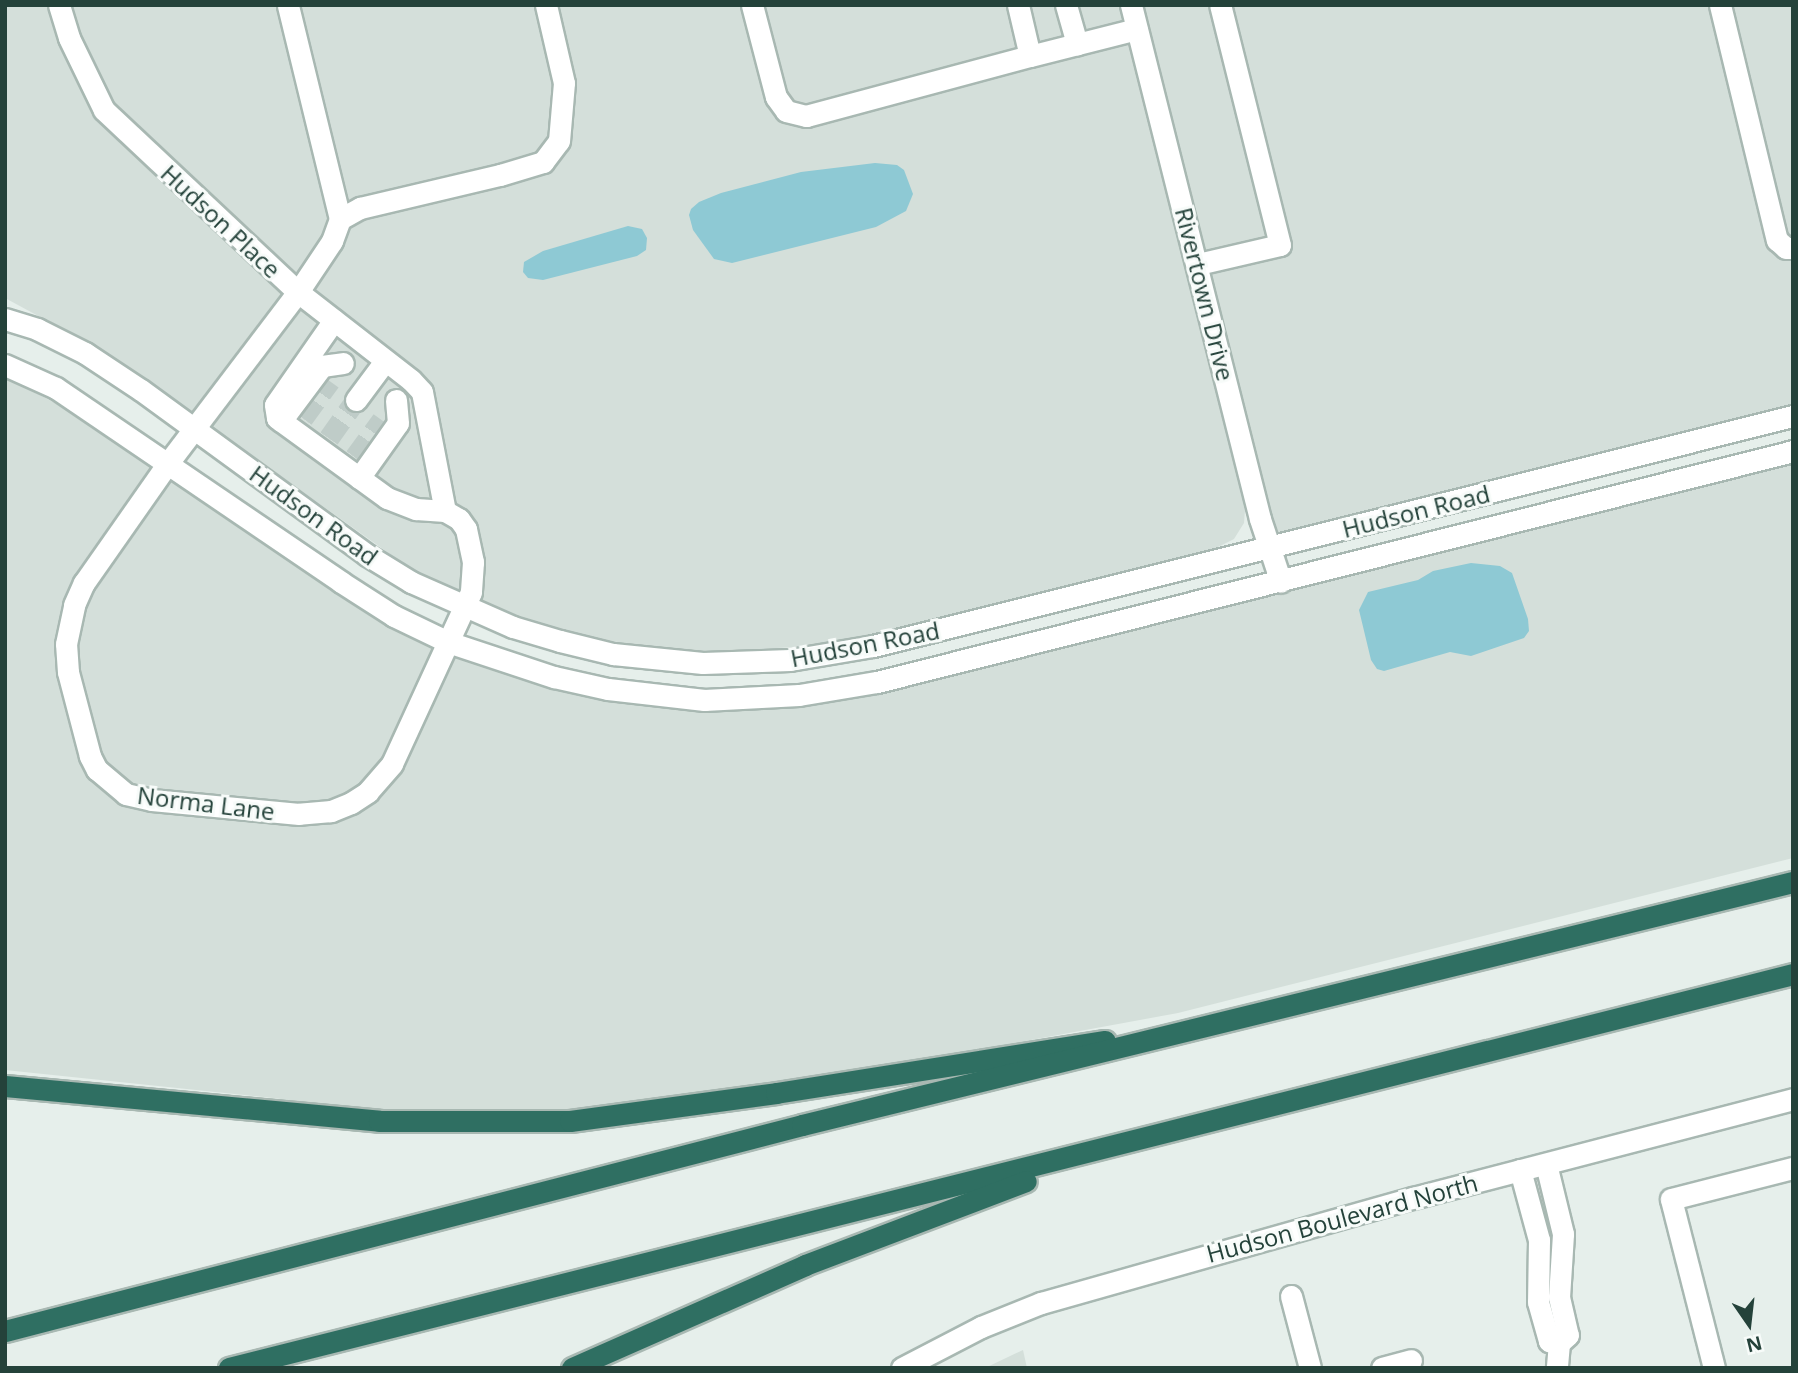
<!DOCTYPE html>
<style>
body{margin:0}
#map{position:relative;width:1798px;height:1373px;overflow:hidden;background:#e6efeb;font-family:"Open Sans",sans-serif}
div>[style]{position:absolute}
.built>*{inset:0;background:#d4dfda}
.water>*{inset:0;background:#8ec9d4}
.minor-tunnel>*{height:21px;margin-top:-10.5px;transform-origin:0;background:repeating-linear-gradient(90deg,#bfccc8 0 21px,transparent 0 31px)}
.roads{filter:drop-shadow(2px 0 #a8b8b2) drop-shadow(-2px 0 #a8b8b2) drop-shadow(0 2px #a8b8b2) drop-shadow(0 -2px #a8b8b2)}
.minor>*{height:21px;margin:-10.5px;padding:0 10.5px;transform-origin:10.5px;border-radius:10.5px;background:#fff}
.highway>*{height:21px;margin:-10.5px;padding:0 10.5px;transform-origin:10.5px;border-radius:10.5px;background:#2f6f62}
span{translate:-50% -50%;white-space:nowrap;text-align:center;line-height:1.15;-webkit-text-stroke:6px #f7fbf9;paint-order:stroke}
.street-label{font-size:24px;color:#24423a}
.frame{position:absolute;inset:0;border:7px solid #24423a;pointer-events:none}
.north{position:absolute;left:1714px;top:1289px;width:70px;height:70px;-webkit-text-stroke:5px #f7fbf9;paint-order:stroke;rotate:166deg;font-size:19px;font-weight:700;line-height:28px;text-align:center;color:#24423a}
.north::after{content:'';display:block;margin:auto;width:24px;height:32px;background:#24423a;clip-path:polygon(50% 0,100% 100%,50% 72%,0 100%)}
</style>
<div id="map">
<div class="built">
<div style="clip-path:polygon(5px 5px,1793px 5px,1793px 416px,1270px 548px,1137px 73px,1245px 510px,1244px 523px,1234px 539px,1214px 549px,872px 635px,816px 646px,701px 652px,653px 648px,588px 637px,503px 611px,408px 567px,114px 357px,5px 298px)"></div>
<div style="clip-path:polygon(5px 376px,64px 408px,344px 598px,397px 630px,468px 662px,559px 690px,636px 705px,706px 711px,805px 706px,865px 696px,1793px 463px,1793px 858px,1178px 1013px,812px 1080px,667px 1103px,548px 1113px,383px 1112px,273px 1098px,5px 1070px)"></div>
<div style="clip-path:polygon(1023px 1350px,1027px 1368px,985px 1368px)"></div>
</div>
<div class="water">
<div style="clip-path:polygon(875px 163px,897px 165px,904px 170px,913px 194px,906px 211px,876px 227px,732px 263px,714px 259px,693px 230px,689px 215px,691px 209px,699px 202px,721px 193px,801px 172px)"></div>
<div style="clip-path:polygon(628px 226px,642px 229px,647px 238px,646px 250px,637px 256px,543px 280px,528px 278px,523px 272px,524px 262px,543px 251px)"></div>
<div style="clip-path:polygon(1471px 563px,1500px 566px,1512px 573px,1528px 619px,1529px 631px,1524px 638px,1471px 656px,1450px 652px,1384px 671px,1377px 669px,1371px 660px,1359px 610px,1368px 592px,1418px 580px,1433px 571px)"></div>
</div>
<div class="minor-tunnel">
<div style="left:303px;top:418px;width:46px;rotate:-53.9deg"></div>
<div style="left:329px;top:438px;width:47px;rotate:-54.6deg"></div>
<div style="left:355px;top:457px;width:46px;rotate:-53.9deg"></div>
</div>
<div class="roads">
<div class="minor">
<div style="left:59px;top:5px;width:34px;rotate:73deg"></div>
<div style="left:69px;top:38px;width:80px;rotate:64.1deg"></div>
<div style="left:104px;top:110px;width:266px;rotate:43.2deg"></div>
<div style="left:298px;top:292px;width:143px;rotate:37.9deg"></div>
<div style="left:411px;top:380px;width:16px;rotate:47deg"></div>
<div style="left:422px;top:392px;width:121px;rotate:79.1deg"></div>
<div style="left:445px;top:511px;width:16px;rotate:30deg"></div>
<div style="left:459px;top:519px;width:12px;rotate:55deg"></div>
<div style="left:466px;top:529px;width:34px;rotate:78deg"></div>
<div style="left:473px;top:562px;width:30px;rotate:94deg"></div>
<div style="left:471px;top:592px;width:189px;rotate:114.7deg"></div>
<div style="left:392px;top:764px;width:37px;rotate:131deg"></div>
<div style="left:368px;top:792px;width:20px;rotate:147deg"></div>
<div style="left:351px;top:803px;width:22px;rotate:158deg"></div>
<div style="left:331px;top:811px;width:32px;rotate:175deg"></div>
<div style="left:299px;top:814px;width:148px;rotate:-174.6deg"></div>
<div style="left:152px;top:800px;width:27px;rotate:-167deg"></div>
<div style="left:126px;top:794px;width:38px;rotate:-140deg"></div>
<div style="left:97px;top:770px;width:16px;rotate:-117deg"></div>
<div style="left:90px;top:756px;width:87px;rotate:-104.7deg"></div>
<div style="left:68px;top:672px;width:28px;rotate:-94deg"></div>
<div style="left:66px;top:644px;width:40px;rotate:-78deg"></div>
<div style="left:74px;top:605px;width:24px;rotate:-66deg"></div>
<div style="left:84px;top:583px;width:146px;rotate:-55deg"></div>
<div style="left:168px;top:463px;width:215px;rotate:-52.8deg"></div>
<div style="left:298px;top:292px;width:61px;rotate:-56.3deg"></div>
<div style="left:332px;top:241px;width:23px;rotate:-70deg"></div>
<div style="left:340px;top:219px;width:220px;rotate:-103.7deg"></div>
<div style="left:752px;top:5px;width:95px;rotate:75.4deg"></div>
<div style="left:776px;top:97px;width:17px;rotate:54deg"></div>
<div style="left:786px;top:111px;width:21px;rotate:14deg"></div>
<div style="left:806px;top:116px;width:232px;rotate:-15deg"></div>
<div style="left:1018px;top:5px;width:52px;rotate:76.8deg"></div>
<div style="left:1030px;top:56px;width:110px;rotate:-14.2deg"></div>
<div style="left:1066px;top:5px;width:41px;rotate:74.2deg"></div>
<div style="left:1131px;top:5px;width:530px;rotate:75.91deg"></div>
<div style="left:1260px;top:519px;width:66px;rotate:71.6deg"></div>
<div style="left:1720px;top:5px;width:242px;rotate:76.4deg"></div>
<div style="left:1777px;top:240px;width:12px;rotate:42deg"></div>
<div style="left:1786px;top:248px;width:7px"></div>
<div style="left:340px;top:219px;width:23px;rotate:-29deg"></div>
<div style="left:360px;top:208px;width:144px;rotate:-13.3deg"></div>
<div style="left:500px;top:175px;width:45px;rotate:-16.8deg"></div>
<div style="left:543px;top:162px;width:26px;rotate:-53deg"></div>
<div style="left:559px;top:141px;width:58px;rotate:-85.1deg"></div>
<div style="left:564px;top:83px;width:80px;rotate:-103deg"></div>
<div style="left:1198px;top:264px;width:84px;rotate:-13deg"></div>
<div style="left:1280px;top:245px;width:247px;rotate:-104deg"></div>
<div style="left:5px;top:319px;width:34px;rotate:17deg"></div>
<div style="left:37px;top:329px;width:54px;rotate:26.6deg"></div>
<div style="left:85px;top:353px;width:67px;rotate:33.5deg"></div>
<div style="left:141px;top:390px;width:280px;rotate:36.1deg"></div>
<div style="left:367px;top:555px;width:52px;rotate:31.5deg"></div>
<div style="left:411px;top:582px;width:111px;rotate:23.8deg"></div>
<div style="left:513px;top:627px;width:49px;rotate:16.6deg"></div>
<div style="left:560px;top:641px;width:55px;rotate:13.8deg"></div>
<div style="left:613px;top:654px;width:90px;rotate:5.7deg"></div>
<div style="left:703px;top:663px;width:87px;rotate:-2deg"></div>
<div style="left:790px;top:660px;width:84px;rotate:-9.6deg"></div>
<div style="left:873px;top:646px;width:948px;rotate:-14.04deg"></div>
<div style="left:334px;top:320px;width:103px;rotate:124.8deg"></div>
<div style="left:275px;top:405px;width:13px;rotate:81deg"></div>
<div style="left:277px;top:418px;width:136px;rotate:36deg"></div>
<div style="left:387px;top:498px;width:31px;rotate:21deg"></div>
<div style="left:416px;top:509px;width:29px;rotate:4deg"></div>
<div style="left:5px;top:365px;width:56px;rotate:24.3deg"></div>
<div style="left:56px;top:388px;width:345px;rotate:34.2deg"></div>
<div style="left:341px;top:582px;width:63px;rotate:32.7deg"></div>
<div style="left:394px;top:616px;width:60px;rotate:25.7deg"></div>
<div style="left:448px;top:642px;width:112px;rotate:18.3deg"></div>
<div style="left:554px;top:677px;width:55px;rotate:12.5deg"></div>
<div style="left:608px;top:689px;width:97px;rotate:6.5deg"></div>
<div style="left:704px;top:700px;width:95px;rotate:-3deg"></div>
<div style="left:799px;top:695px;width:79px;rotate:-9.5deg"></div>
<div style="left:877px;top:682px;width:945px;rotate:-14.15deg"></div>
<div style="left:356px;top:400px;width:49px;rotate:-53.4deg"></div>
<div style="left:281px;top:421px;width:69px;rotate:-53.3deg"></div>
<div style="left:322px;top:366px;width:21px;rotate:-8deg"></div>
<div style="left:359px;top:478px;width:67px;rotate:-54.7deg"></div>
<div style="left:398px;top:423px;width:23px;rotate:-95deg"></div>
<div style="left:1546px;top:1164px;width:72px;rotate:76.3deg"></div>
<div style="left:1563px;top:1234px;width:63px;rotate:93.6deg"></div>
<div style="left:1559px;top:1297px;width:39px;rotate:77deg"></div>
<div style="left:1568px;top:1335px;width:12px;rotate:138deg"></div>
<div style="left:1559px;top:1343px;width:25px;rotate:95deg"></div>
<div style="left:1520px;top:1170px;width:73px;rotate:74.8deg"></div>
<div style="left:1539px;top:1240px;width:62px;rotate:90.9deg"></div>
<div style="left:1538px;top:1302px;width:41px;rotate:74.2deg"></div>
<div style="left:1549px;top:1341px;width:10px;rotate:11deg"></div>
<div style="left:1291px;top:1296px;width:74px;rotate:75.2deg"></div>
<div style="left:902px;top:1368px;width:89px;rotate:-27.4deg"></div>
<div style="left:981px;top:1327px;width:65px;rotate:-21.8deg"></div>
<div style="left:1041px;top:1303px;width:387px;rotate:-15.8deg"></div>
<div style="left:1413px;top:1198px;width:393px;rotate:-14.6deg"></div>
<div style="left:1382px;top:1368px;width:30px;rotate:-15deg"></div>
<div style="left:1714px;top:1368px;width:174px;rotate:-104.3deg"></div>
<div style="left:1671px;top:1199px;width:126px;rotate:-14.3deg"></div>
</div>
<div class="highway">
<div style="left:5px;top:1086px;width:376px;rotate:5.3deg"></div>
<div style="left:379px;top:1121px;width:191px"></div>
<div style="left:570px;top:1121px;width:208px;rotate:-7.7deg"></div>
<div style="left:776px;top:1093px;width:333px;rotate:-9deg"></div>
<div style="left:5px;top:1331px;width:823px;rotate:-14.49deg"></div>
<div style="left:802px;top:1125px;width:1020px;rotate:-13.78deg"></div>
<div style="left:229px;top:1368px;width:1613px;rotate:-14.14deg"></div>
<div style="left:572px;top:1368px;width:255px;rotate:-23.8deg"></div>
<div style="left:805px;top:1265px;width:236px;rotate:-20.8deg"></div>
</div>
</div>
<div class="street-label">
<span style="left:221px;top:221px;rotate:43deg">Hudson Place</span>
<span style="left:1205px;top:294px;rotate:76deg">Rivertown Drive</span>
<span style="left:1416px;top:511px;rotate:-14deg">Hudson Road</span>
<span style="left:314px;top:515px;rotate:36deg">Hudson Road</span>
<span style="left:865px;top:644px;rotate:-11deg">Hudson Road</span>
<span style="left:206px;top:803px;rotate:7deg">Norma Lane</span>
<span style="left:1342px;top:1218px;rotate:-15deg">Hudson Boulevard North</span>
</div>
<div class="frame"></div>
<div class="north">N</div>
</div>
